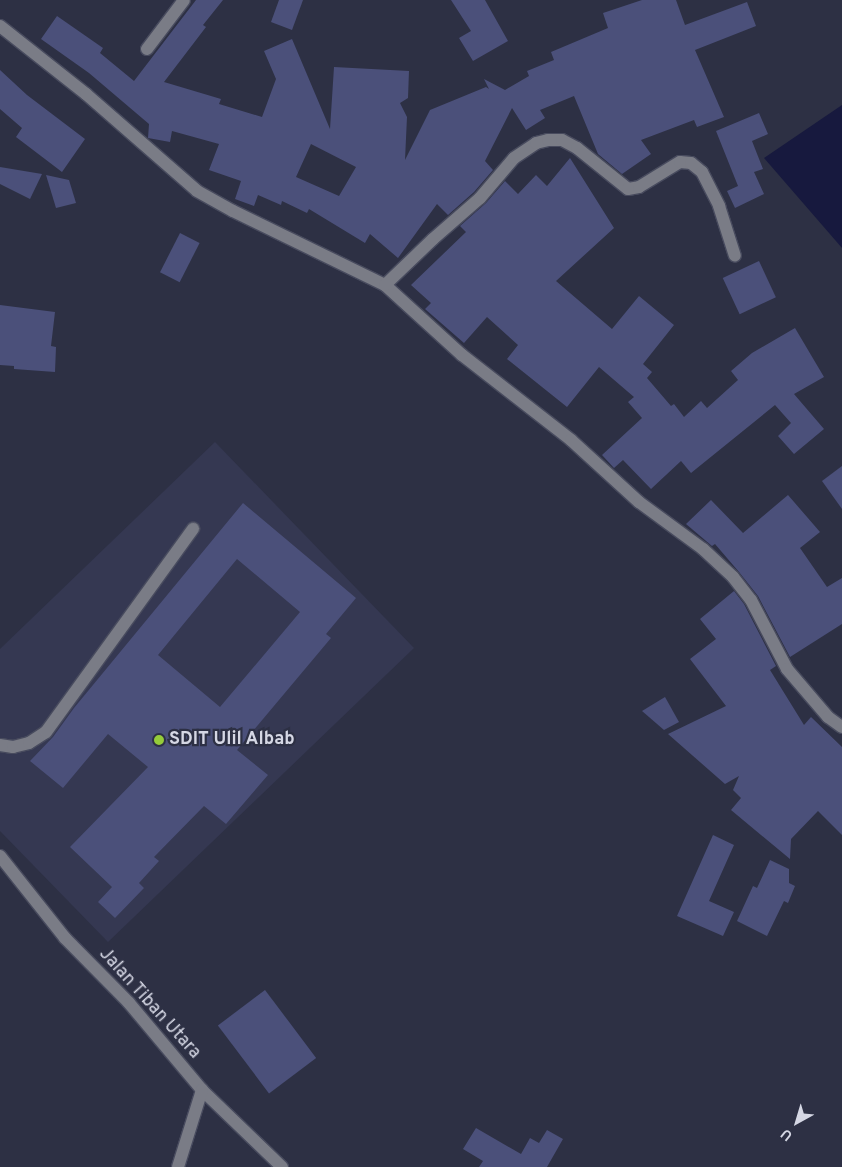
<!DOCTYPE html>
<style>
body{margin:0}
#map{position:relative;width:842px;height:1167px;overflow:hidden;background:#2d3044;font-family:Overpass,sans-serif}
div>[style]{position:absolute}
.built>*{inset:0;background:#353852}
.water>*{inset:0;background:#17193e}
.building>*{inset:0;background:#4b507a;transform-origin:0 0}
.roads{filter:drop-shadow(1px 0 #484b5e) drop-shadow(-1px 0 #484b5e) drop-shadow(0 1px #484b5e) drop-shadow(0 -1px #484b5e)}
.minor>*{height:12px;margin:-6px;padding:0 6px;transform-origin:6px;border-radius:6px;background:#7a7c86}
.dots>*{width:14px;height:14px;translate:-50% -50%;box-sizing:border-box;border:2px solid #2d3044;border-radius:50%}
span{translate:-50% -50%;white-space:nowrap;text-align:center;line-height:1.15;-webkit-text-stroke:4.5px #2d3044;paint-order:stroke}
.poi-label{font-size:18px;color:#d5d7e4;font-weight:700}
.left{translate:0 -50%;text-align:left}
.street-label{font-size:18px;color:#d5d7e4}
.north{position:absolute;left:772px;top:1097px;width:50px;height:50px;-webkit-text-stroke:4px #2d3044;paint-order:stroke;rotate:219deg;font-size:14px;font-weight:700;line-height:20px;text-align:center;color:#d5d7e4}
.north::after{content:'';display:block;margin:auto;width:18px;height:22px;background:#d5d7e4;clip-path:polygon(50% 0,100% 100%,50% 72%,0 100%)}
</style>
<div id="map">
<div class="built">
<div style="clip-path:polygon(215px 442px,414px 648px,108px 942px,0 831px,0 649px)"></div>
</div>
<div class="water">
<div style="clip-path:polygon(842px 105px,842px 248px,764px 158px)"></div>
</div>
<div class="building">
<div style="clip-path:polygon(evenodd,196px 0,223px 0,203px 25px,206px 27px,164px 82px,221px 99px,219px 104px,262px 117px,276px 79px,264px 51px,292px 39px,330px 129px,334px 67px,409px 71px,408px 98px,400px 103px,407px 117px,405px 160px,430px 110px,486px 87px,489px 89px,484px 79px,505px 90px,529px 76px,527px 71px,554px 60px,551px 52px,608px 28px,603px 13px,642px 0,676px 0,685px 25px,747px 2px,756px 26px,695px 50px,724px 117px,697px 127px,694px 120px,641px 140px,651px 154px,622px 174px,598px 154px,574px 96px,540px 110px,545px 118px,526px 130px,512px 108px,485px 161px,493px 170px,474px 192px,448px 215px,437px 204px,398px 258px,370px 234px,365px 243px,309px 209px,307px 213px,282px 201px,281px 205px,258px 195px,254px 206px,235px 199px,241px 181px,209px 170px,219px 144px,172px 131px,170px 142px,148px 138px,149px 124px,89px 73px,41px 39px,57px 16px,103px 48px,100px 53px,134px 81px,196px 0,311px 144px,356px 167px,339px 196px,296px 177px,311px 144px)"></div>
<div style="clip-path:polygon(279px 0,303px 0,292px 30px,271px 22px)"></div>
<div style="clip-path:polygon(451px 0,485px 0,508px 41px,473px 61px,459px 38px,471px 31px)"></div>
<div style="clip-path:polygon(0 70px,27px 95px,85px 139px,62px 172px,16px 137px,22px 128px,0 109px)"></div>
<div style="clip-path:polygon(759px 113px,768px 134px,752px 141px,763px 169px,754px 172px,764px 194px,735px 208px,727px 191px,738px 186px,716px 131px)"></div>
<div style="clip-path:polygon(570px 158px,614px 228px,556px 281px,612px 329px,639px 296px,674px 325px,643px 364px,652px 372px,647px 378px,671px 406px,674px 404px,684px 417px,701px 401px,707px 408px,738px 380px,731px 371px,752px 353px,795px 328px,824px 377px,794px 394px,824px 429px,794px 454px,778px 436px,791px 423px,775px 405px,691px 473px,681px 461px,651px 489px,623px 460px,614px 468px,602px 455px,642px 418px,628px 402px,634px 397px,599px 367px,567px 407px,507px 359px,518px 345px,487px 317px,464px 343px,425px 309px,431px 303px,411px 285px,466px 232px,460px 226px,486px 203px,505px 181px,518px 194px,536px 175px,547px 186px)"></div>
<div style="clip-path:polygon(0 167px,42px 174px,30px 199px,0 184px)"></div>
<div style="clip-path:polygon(46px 175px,69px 180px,76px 203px,56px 208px)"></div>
<div style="left:180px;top:233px;width:22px;height:44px;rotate:27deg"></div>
<div style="left:759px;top:261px;width:40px;height:40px;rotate:65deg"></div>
<div style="clip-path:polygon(0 305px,55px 312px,51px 346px,56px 347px,55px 372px,14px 369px,14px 366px,0 365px)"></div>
<div style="clip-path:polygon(842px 466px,842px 509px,822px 481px)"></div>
<div style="clip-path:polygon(788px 495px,820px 532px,800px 548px,827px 587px,842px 578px,842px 624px,790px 657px,758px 596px,739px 572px,715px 544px,712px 546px,686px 524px,711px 500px,743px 533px)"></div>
<div style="clip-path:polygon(evenodd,243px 503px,356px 598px,326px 634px,331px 638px,237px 750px,268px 775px,226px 824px,204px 806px,154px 857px,159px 861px,139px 883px,144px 888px,115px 918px,98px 902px,112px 887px,70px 847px,148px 767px,108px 734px,63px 788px,30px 761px,53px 737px,74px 708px,243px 503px,237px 559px,300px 612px,220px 707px,158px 655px,237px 559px)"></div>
<div style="clip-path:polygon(734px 591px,744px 604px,776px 666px,770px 670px,804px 725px,811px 717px,842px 747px,842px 835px,818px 811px,791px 839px,790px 859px,731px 810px,741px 798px,733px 790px,739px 776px,725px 784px,668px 734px,726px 706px,690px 659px,716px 639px,700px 619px)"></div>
<div style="clip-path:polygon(665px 697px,679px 722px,664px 730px,642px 711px)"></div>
<div style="clip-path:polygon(713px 835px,734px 845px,709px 901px,734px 912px,723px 936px,677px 916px)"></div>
<div style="clip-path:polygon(770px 860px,789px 869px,789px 883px,795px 886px,788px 903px,784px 901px,767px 936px,737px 921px,753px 886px,757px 888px)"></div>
<div style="left:265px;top:990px;width:85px;height:59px;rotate:53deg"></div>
<div style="clip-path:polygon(476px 1128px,521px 1154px,530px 1138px,539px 1143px,547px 1130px,563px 1139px,547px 1167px,479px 1167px,483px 1161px,463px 1149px)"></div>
</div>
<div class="roads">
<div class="minor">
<div style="left:0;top:26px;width:110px;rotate:38.3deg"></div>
<div style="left:86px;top:94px;width:147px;rotate:41.1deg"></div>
<div style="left:197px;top:191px;width:41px;rotate:29.1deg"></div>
<div style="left:233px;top:211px;width:169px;rotate:26deg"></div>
<div style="left:385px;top:285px;width:104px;rotate:42.3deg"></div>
<div style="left:462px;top:355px;width:138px;rotate:37.9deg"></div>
<div style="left:571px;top:440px;width:92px;rotate:42.4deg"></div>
<div style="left:639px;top:502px;width:79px;rotate:36.3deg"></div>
<div style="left:703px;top:549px;width:41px;rotate:43deg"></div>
<div style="left:733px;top:577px;width:29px;rotate:52deg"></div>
<div style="left:751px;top:600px;width:78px;rotate:62.4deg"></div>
<div style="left:787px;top:669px;width:63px;rotate:49.5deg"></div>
<div style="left:828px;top:717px;width:17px;rotate:36deg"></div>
<div style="left:147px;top:49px;width:61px;rotate:-52.9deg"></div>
<div style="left:385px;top:285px;width:66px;rotate:-43.8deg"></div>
<div style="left:433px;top:239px;width:62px;rotate:-41.1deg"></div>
<div style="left:480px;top:198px;width:52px;rotate:-49.6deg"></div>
<div style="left:514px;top:158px;width:27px;rotate:-34deg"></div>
<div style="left:536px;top:143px;width:12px;rotate:-14deg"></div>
<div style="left:548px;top:140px;width:14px"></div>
<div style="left:562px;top:140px;width:17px;rotate:28deg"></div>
<div style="left:577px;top:148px;width:65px;rotate:38.8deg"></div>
<div style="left:628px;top:189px;width:11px;rotate:-10deg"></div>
<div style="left:639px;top:187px;width:48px;rotate:-31.4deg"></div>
<div style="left:680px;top:162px;width:11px;rotate:5deg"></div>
<div style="left:691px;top:163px;width:14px;rotate:39deg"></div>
<div style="left:702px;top:172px;width:38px;rotate:63deg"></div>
<div style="left:719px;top:206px;width:52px;rotate:72.3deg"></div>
<div style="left:0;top:745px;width:13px;rotate:9deg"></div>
<div style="left:13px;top:747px;width:16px;rotate:-14deg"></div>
<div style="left:29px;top:743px;width:20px;rotate:-33deg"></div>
<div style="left:46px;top:732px;width:251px;rotate:-54.1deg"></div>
<div style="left:0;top:856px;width:105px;rotate:51.6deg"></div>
<div style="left:65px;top:938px;width:91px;rotate:45.4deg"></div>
<div style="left:129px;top:1003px;width:114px;rotate:50deg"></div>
<div style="left:202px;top:1090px;width:111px;rotate:43.9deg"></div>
<div style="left:178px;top:1167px;width:81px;rotate:-72.7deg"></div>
</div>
</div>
<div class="dots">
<div style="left:159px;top:740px;background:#95cc3a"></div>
</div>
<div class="poi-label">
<span class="left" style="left:169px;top:740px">SDIT Ulil Albab</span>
</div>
<div class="street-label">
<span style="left:149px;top:1004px;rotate:48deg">Jalan Tiban Utara</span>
</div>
<div class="north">U</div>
</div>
